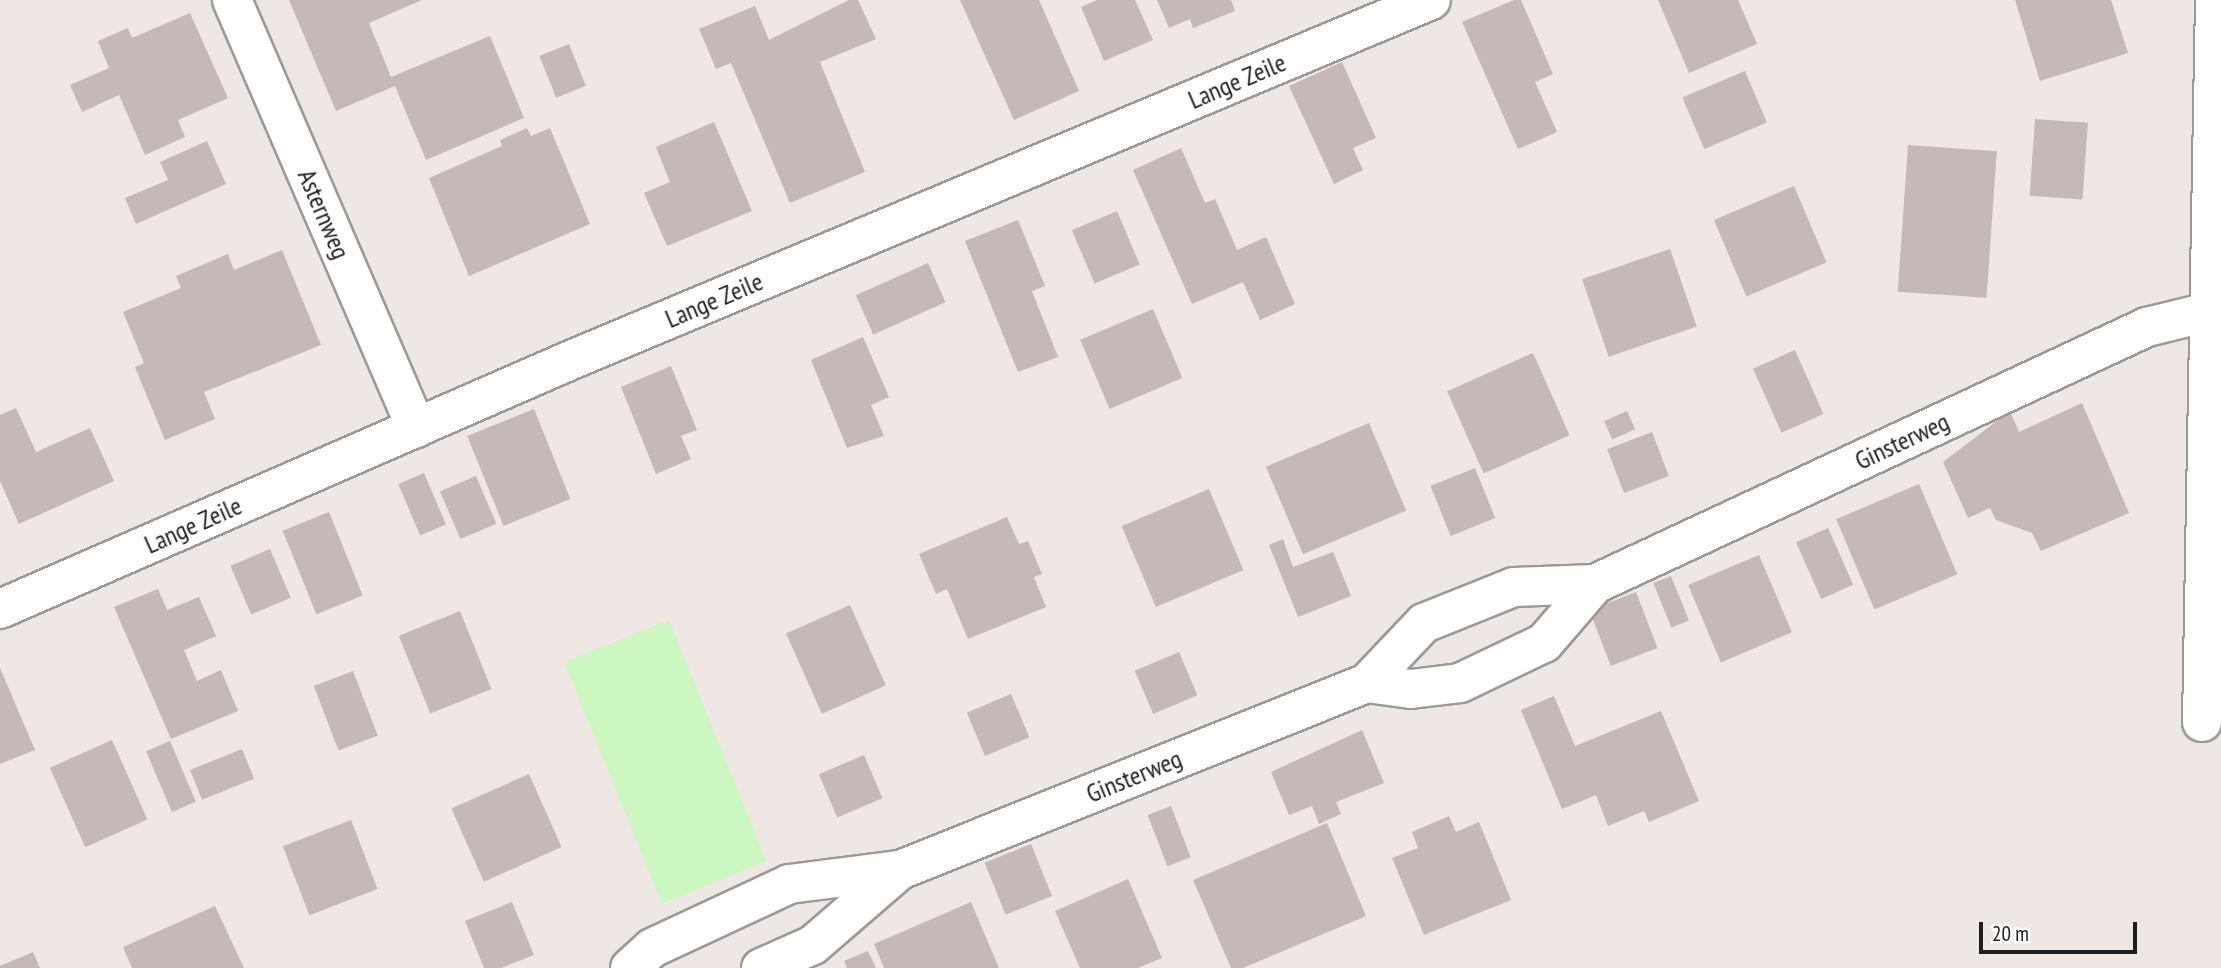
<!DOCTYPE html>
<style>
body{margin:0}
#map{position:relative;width:2221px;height:968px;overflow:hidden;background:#eee7e3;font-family:"PT Sans Narrow",sans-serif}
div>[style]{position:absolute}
.park>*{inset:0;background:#ccf7c1;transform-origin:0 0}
.building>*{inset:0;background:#c5b8b7;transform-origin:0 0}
.roads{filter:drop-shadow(2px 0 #9a9a9a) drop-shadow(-2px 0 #9a9a9a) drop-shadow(0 2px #9a9a9a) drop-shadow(0 -2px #9a9a9a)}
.minor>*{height:38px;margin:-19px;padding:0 19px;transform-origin:19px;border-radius:19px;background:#fff}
span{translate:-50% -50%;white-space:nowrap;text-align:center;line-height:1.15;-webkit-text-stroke:5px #fff;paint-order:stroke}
.street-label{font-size:26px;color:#1d1d1d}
.scale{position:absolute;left:1979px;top:922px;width:158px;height:32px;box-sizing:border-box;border:4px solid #1d1d1d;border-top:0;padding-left:9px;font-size:21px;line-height:24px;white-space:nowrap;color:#1d1d1d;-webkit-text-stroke:5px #fff;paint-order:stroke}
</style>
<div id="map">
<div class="park">
<div style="left:669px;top:620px;width:260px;height:113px;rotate:68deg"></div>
</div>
<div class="building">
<div style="clip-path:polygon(289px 0,422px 0,369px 23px,391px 77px,490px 36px,524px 118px,426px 160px,395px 86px,336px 111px)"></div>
<div style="clip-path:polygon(849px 0,858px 0,876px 39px,820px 62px,865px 172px,790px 203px,731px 63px,716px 69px,699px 29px,755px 6px,769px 40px)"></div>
<div style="clip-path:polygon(960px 0,1039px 0,1079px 91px,1014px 120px)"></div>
<div style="clip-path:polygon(1097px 0,1135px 0,1153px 40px,1104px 61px,1081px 7px)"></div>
<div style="clip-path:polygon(1157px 0,1231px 0,1235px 11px,1193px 28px,1190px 19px,1169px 28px)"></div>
<div style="clip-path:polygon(1514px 0,1521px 0,1553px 74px,1535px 82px,1557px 132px,1518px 149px,1462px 22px)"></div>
<div style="clip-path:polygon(1658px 0,1738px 0,1757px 44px,1689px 73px)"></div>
<div style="clip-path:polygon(2015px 0,2111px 0,2128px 53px,2040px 81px)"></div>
<div style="clip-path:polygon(190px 13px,228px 98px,178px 120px,185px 137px,145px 155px,119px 95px,82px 112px,70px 85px,109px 68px,98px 41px,128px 28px,132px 38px)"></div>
<div style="left:569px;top:44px;width:45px;height:32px;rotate:68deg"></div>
<div style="clip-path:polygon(1342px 62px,1376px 138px,1353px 148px,1363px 170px,1334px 184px,1289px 86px)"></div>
<div style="left:1745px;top:71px;width:56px;height:68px;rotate:67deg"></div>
<div style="left:2035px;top:119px;width:53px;height:77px;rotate:4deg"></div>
<div style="clip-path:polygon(714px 122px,752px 211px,667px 246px,644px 193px,670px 182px,656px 147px)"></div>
<div style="clip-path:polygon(527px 128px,531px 136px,550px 128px,590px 224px,469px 276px,429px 178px,502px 146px,500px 140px)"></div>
<div style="clip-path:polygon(207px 141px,226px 184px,136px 224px,125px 198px,168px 180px,160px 162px)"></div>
<div style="left:1908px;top:145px;width:89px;height:147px;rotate:4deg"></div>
<div style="clip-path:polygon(1181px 148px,1205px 203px,1215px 199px,1237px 250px,1266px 237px,1295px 304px,1260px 320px,1243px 282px,1192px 304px,1133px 170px)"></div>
<div style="left:1794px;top:186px;width:83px;height:87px;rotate:67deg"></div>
<div style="left:1117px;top:211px;width:58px;height:49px;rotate:67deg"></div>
<div style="clip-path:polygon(1018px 220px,1045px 286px,1032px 291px,1058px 357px,1018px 372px,965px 241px)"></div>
<div style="left:1670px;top:249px;width:82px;height:93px;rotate:71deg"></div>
<div style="clip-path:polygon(282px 250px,321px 345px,204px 392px,215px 419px,165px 440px,135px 367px,144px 363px,123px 312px,181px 288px,176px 276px,228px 254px,234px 270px)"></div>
<div style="left:928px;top:263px;width:43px;height:79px;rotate:66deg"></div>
<div style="left:1153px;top:309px;width:75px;height:79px;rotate:67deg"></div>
<div style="clip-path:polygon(863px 337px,889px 397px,871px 405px,884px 436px,847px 448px,811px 360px)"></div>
<div style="left:1795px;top:350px;width:70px;height:46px;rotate:66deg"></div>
<div style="left:1533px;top:353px;width:90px;height:94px;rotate:66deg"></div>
<div style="clip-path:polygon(671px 366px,697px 430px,681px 436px,691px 459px,656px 474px,621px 387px)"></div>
<div style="clip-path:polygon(2082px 403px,2129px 513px,2041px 551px,2032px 533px,1996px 520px,1990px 508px,1968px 518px,1943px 462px,2010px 411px,2019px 432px)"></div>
<div style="clip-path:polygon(16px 408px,36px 452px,90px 428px,114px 481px,19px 524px,0 481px,0 415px)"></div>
<div style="left:534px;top:409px;width:97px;height:72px;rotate:68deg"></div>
<div style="left:1627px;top:411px;width:20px;height:25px;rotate:66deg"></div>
<div style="left:1369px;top:423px;width:95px;height:112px;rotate:67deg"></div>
<div style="left:1652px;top:432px;width:47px;height:48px;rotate:69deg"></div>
<div style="left:1475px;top:468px;width:54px;height:48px;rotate:68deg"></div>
<div style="left:424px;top:473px;width:56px;height:28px;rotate:67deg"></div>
<div style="left:476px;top:476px;width:52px;height:39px;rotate:67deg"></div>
<div style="left:1919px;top:484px;width:98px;height:90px;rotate:67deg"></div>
<div style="left:1209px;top:489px;width:88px;height:95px;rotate:67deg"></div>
<div style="left:329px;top:512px;width:90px;height:50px;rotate:68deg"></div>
<div style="clip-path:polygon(1007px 517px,1019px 544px,1028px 541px,1042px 574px,1034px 577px,1046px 607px,968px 639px,947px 589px,936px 594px,919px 554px)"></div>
<div style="left:1828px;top:528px;width:62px;height:35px;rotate:66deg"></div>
<div style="clip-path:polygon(1283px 539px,1293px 567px,1333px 552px,1351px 596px,1298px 617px,1269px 545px)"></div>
<div style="left:270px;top:549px;width:53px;height:43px;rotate:67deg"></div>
<div style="left:1759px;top:555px;width:84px;height:77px;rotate:67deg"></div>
<div style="left:1671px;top:576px;width:48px;height:19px;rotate:68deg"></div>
<div style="clip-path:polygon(158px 589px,167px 610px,199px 597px,216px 636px,184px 650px,197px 681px,221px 670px,238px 711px,171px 739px,114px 607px)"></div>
<div style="left:1636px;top:592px;width:60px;height:50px;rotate:69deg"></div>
<div style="left:850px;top:605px;width:88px;height:70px;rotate:66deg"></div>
<div style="left:460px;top:611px;width:84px;height:66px;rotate:68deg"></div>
<div style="left:1179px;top:652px;width:47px;height:48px;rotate:67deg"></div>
<div style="clip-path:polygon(0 668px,35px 750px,0 764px)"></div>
<div style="left:353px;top:671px;width:69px;height:42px;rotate:69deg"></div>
<div style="left:1011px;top:694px;width:47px;height:48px;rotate:67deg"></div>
<div style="clip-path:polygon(1554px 696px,1575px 746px,1661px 711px,1699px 801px,1649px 822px,1644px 811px,1608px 826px,1596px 795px,1562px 809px,1521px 710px)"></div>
<div style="clip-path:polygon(1362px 730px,1384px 783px,1336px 802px,1341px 814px,1319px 824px,1312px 806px,1289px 815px,1271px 772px)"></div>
<div style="left:112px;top:740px;width:87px;height:68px;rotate:66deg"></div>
<div style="left:170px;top:741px;width:66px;height:26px;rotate:67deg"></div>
<div style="left:242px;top:749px;width:32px;height:56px;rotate:68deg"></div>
<div style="left:864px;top:755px;width:47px;height:49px;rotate:67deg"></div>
<div style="left:529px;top:774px;width:80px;height:85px;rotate:66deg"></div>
<div style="left:1171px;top:806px;width:55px;height:25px;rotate:69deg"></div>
<div style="clip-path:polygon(1449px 816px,1456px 832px,1479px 822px,1511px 900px,1424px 935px,1392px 858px,1418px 848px,1412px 832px)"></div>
<div style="left:351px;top:820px;width:74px;height:73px;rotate:69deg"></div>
<div style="clip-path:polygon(1327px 823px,1366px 916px,1243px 968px,1231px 968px,1193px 880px)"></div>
<div style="left:1031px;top:844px;width:56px;height:50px;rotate:68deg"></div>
<div style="clip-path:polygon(1128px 879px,1162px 958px,1138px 968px,1080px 968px,1055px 911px)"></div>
<div style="clip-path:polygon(512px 902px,534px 955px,501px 968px,484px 968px,465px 921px)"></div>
<div style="clip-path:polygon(971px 902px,999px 968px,884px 968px,874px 944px)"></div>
<div style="clip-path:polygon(215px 906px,244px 968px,132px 968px,123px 947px)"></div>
<div style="clip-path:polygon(868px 951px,876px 968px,847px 968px,844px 961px)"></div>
<div style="clip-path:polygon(33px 952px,40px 968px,0 968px,0 966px)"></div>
</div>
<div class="roads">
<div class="minor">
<div style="left:232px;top:0;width:466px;rotate:66.7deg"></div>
<div style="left:0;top:609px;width:623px;rotate:-23.56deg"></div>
<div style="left:571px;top:360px;width:932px;rotate:-22.71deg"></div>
<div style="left:1367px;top:683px;width:44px;rotate:7.8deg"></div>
<div style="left:1411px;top:689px;width:49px;rotate:-7deg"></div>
<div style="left:1460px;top:683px;width:93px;rotate:-25.5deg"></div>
<div style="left:1544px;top:643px;width:78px;rotate:-49.2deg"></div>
<div style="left:1595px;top:584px;width:609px;rotate:-24.97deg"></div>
<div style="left:2147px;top:327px;width:76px;rotate:-13.7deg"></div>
<div style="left:2202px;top:722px;width:722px;rotate:-88.97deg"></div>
<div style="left:630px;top:968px;width:30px;rotate:-42deg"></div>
<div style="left:652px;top:948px;width:151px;rotate:-25deg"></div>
<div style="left:789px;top:884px;width:112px;rotate:-7.2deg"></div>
<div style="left:900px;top:870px;width:503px;rotate:-21.82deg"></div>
<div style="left:1367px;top:683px;width:83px;rotate:-46.5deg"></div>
<div style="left:1424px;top:623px;width:97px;rotate:-21.8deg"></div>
<div style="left:1514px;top:587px;width:81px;rotate:-2.1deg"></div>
<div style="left:761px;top:968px;width:57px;rotate:-23.9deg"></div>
<div style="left:813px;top:945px;width:115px;rotate:-40.8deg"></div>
</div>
</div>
<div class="street-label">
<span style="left:1237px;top:81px;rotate:-23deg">Lange Zeile</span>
<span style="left:324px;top:214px;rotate:67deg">Asternweg</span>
<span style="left:714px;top:300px;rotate:-23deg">Lange Zeile</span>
<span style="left:1902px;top:441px;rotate:-25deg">Ginsterweg</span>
<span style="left:193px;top:525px;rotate:-24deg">Lange Zeile</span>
<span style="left:1134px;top:776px;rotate:-22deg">Ginsterweg</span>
</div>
<div class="scale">20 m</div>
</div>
